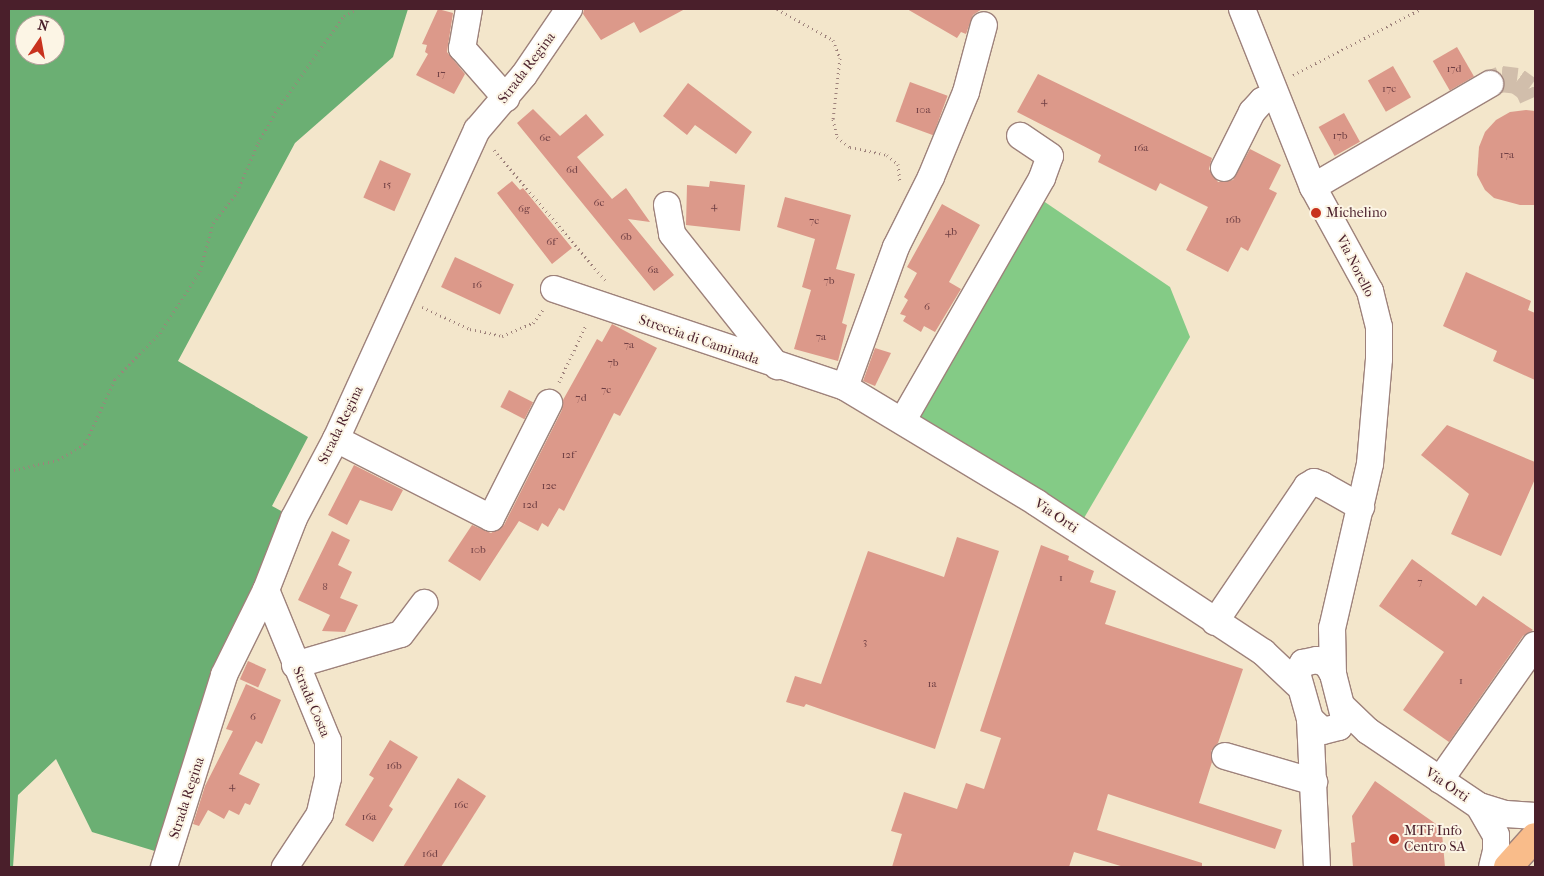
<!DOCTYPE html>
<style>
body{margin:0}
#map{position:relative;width:1544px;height:876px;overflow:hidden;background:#f3e6cb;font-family:"IM FELL French Canon",serif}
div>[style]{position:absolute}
.green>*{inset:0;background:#84cb86}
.forest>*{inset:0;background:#6baf73}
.building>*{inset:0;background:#dc998a;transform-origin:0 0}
.minor-tunnel>*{height:26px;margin-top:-13px;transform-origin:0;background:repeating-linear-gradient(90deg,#d1beab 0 26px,transparent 0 39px)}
.path>*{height:3px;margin-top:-1.5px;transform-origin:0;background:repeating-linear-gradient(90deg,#9e827b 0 1px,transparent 0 5px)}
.roads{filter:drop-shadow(1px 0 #9e827b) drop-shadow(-1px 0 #9e827b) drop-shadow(0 1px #9e827b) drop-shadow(0 -1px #9e827b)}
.minor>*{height:26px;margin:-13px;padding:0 13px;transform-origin:13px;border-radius:13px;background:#fff}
.major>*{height:28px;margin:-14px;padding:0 14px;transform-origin:14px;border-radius:14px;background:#f9bc8a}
.dots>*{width:14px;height:14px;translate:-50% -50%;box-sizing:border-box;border:2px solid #fcf5e5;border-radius:50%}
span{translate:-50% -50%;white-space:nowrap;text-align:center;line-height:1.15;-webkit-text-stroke:4px #fcf5e5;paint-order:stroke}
.number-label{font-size:11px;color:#6e3e43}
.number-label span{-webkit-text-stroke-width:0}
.street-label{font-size:14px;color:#4a1f2b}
.poi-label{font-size:14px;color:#4a1f2b}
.left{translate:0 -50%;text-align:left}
.frame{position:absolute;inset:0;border:10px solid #4a1f2b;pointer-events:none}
.north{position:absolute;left:15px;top:15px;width:50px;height:50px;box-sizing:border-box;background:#fcf5e5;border:1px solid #b59f9b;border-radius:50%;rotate:12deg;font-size:14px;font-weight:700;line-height:20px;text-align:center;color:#4a1f2b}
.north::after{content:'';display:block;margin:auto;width:18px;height:22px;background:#c8321e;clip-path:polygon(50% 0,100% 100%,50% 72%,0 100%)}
</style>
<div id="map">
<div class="green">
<div style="clip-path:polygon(1033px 194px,1170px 287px,1190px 337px,1077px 530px,903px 420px)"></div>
</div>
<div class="forest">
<div style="clip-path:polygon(evenodd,9px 9px,408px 9px,393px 57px,295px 143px,178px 361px,308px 437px,272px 506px,294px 518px,168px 855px,92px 832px,56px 759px,18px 795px,13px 867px,9px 867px,9px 9px,25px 25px,55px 25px,55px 55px,25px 55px,25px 25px)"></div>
</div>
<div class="building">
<div style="clip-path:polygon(438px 9px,453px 13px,447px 52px,465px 74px,454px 94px,416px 75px,428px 54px,425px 52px,427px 45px,422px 44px)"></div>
<div style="clip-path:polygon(584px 9px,685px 9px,640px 33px,634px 22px,601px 40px,583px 14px)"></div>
<div style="clip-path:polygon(907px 9px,982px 9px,973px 15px,966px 34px,961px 32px,957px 38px)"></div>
<div style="left:1457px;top:47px;width:34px;height:28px;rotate:60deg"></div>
<div style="left:1393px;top:66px;width:36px;height:29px;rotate:60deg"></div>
<div style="clip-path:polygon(1038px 74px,1212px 158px,1209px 169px,1218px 182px,1233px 180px,1250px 149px,1281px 165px,1269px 189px,1277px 193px,1248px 251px,1241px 247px,1228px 272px,1186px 250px,1208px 207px,1160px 183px,1156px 191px,1098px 162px,1101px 155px,1017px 112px)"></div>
<div style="left:910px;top:82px;width:40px;height:42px;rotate:20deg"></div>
<div style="clip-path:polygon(688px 83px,752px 132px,736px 154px,695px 125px,687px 135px,663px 116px)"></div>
<div style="clip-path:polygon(533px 109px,560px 136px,586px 114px,604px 135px,577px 157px,612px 199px,626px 188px,650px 222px,628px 219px,674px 275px,654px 291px,517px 123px)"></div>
<div style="clip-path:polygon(1526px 110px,1535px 111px,1535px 205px,1520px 205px,1494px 198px,1485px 190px,1477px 175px,1479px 147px,1485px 132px,1496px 120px,1510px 112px)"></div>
<div style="left:1344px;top:113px;width:33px;height:29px;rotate:61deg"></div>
<div style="left:380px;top:160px;width:34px;height:41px;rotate:24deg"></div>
<div style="clip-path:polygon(512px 181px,520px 190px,523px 188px,572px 248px,552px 264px,497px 193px)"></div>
<div style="clip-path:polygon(710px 181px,745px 185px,740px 231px,686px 225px,687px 185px,709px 187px)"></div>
<div style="clip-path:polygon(785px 197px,851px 215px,836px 269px,855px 274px,842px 323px,847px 325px,838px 361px,794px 349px,811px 290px,802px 287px,815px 239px,777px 227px)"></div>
<div style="clip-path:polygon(942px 204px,980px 225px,949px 282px,961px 289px,935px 332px,924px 326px,921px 332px,903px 321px,906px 316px,900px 314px,908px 300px,904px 297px,917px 273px,907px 267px)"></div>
<div style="left:455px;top:257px;width:65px;height:33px;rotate:25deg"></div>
<div style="clip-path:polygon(1466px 272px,1531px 301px,1528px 310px,1535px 313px,1535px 380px,1493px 361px,1497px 351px,1443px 326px)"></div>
<div style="clip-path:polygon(612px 324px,657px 348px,620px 416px,614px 413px,564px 511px,559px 508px,548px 527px,542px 523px,538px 531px,519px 521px,480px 581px,448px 561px,472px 525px,491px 533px,504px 525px,562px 410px,563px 400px,597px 339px,602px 342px)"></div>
<div style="clip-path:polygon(875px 348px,891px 353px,875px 386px,863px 381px)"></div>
<div style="left:509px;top:390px;width:27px;height:19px;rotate:27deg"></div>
<div style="clip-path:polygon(1447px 425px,1535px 462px,1535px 479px,1501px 556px,1451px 534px,1469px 494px,1421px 455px)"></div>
<div style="clip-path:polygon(354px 465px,403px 490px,392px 511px,360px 500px,347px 525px,328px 515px)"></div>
<div style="clip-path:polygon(332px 531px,350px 540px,338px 565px,352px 572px,340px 598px,358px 605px,345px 632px,322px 631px,330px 615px,298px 600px)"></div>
<div style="clip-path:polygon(957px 537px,999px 551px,935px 749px,806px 704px,804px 707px,786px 702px,795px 676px,821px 684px,868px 551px,944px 577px)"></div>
<div style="clip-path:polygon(1041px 545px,1069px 556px,1068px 560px,1094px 571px,1090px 582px,1116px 591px,1105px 624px,1243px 669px,1218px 743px,1211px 751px,1212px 762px,1199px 803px,1282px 830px,1275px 849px,1108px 794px,1097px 830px,1202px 863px,1202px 867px,1124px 867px,1074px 852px,1069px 867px,892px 867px,902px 834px,891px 831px,904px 792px,957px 809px,966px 783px,984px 789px,1001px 738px,980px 731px)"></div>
<div style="clip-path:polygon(1412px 559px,1476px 606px,1483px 596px,1533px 630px,1523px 636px,1449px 742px,1403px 710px,1444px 652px,1379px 606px)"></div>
<div style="left:248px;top:661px;width:20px;height:20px;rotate:24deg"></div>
<div style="clip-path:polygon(246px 684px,281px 700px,262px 744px,256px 741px,239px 774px,260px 784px,250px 805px,245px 803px,239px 815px,229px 810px,224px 819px,208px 810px,199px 826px,193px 824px,199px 805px,202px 807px,199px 805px,205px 786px,233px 731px,226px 729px)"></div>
<div style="clip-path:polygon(390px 740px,418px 757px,389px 806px,393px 809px,373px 842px,345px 825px,374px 778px,369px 775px)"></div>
<div style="clip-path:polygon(458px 778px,486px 796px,441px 867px,403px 867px)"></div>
<div style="clip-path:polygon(1375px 781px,1436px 824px,1437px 833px,1442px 833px,1445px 867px,1353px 867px,1351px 843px,1355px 842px,1352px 816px)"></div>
</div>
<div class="minor-tunnel">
<div style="left:1490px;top:84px;width:12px;rotate:-24deg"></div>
<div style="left:1501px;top:79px;width:16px;rotate:7deg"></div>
<div style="left:1517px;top:81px;width:14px;rotate:36deg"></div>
<div style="left:1528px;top:89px;width:10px;rotate:66deg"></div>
</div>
<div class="path">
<div style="left:777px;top:9px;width:64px;rotate:29deg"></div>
<div style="left:833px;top:40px;width:19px;rotate:69deg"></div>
<div style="left:840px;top:58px;width:61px;rotate:96.5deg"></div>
<div style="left:833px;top:119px;width:18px;rotate:77deg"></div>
<div style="left:837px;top:137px;width:16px;rotate:38deg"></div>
<div style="left:850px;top:147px;width:38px;rotate:12deg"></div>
<div style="left:887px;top:155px;width:14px;rotate:39deg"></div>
<div style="left:898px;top:164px;width:18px;rotate:84deg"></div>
<div style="left:1293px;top:75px;width:144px;rotate:-27.3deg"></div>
<div style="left:494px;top:150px;width:171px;rotate:49.5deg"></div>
<div style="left:422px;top:307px;width:53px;rotate:24.6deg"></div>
<div style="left:470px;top:329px;width:33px;rotate:12deg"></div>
<div style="left:502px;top:336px;width:34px;rotate:-23deg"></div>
<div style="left:533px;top:323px;width:17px;rotate:-54deg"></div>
<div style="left:559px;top:382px;width:63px;rotate:-64.7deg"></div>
<div style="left:9px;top:471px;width:50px;rotate:-12.7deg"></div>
<div style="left:58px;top:460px;width:31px;rotate:-31deg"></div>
<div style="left:85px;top:444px;width:72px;rotate:-65.2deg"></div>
<div style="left:115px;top:379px;width:64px;rotate:-45.6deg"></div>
<div style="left:160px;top:333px;width:74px;rotate:-57.2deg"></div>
<div style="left:200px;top:271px;width:50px;rotate:-74.8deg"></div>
<div style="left:213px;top:223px;width:39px;rotate:-52deg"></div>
<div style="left:237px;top:192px;width:53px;rotate:-66.8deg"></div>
<div style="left:258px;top:143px;width:40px;rotate:-60.3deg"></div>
<div style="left:278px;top:108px;width:113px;rotate:-54.3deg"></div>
<div style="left:344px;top:16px;width:15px;rotate:-28deg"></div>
</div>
<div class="roads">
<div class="minor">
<div style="left:469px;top:9px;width:40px;rotate:100deg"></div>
<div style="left:462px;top:48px;width:67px;rotate:48.7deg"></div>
<div style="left:1242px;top:9px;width:192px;rotate:68.3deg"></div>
<div style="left:1313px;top:187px;width:119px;rotate:61.3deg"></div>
<div style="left:1370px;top:291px;width:37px;rotate:76deg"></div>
<div style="left:1379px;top:327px;width:32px;rotate:90deg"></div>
<div style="left:1379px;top:359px;width:105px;rotate:94.9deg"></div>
<div style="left:1370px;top:464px;width:168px;rotate:103deg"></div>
<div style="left:1332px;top:628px;width:46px;rotate:88.8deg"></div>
<div style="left:1333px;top:674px;width:44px;rotate:75.7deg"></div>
<div style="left:1344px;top:717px;width:11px;rotate:117deg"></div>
<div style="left:1339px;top:727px;width:16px;rotate:166deg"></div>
<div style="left:1323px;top:731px;width:18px;rotate:-137deg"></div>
<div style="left:1310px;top:719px;width:48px;rotate:-105.8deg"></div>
<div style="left:1297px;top:673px;width:12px;rotate:-59deg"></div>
<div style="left:1303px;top:663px;width:14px;rotate:-12deg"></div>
<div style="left:1317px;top:660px;width:11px;rotate:22deg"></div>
<div style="left:1327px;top:664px;width:12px;rotate:59deg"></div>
<div style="left:1224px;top:168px;width:63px;rotate:-63.4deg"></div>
<div style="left:1252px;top:112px;width:15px;rotate:-48deg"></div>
<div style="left:1262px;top:101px;width:14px;rotate:-25deg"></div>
<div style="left:1313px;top:187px;width:205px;rotate:-30.2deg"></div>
<div style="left:667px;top:205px;width:29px;rotate:80deg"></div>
<div style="left:672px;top:234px;width:169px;rotate:51.5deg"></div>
<div style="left:554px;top:289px;width:307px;rotate:18.6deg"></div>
<div style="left:845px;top:387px;width:224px;rotate:31.1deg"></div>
<div style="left:1037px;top:503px;width:271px;rotate:33.4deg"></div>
<div style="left:1263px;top:652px;width:47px;rotate:43.3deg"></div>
<div style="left:845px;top:387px;width:149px;rotate:-70deg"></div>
<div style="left:896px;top:247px;width:78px;rotate:-63.4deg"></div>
<div style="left:931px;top:177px;width:92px;rotate:-67.6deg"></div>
<div style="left:966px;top:92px;width:69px;rotate:-75deg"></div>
<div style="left:903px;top:420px;width:279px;rotate:-60.1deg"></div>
<div style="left:1042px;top:178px;width:23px;rotate:-70deg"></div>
<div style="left:1050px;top:156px;width:36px;rotate:-146deg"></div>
<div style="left:336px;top:439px;width:174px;rotate:27deg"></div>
<div style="left:491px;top:518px;width:129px;rotate:-63.2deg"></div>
<div style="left:266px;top:590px;width:163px;rotate:67.7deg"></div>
<div style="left:328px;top:741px;width:37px;rotate:90deg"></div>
<div style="left:328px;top:778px;width:37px;rotate:103deg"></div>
<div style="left:320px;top:814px;width:64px;rotate:123.4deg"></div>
<div style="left:1215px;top:622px;width:164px;rotate:-55.9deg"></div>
<div style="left:1307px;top:486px;width:8px;rotate:-30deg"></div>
<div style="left:1314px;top:482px;width:9px;rotate:21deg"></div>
<div style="left:1322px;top:485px;width:45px;rotate:29.4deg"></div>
<div style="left:295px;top:665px;width:110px;rotate:-16.3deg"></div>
<div style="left:401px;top:634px;width:39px;rotate:-53deg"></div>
<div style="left:1344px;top:708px;width:33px;rotate:44deg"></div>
<div style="left:1368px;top:731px;width:134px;rotate:34deg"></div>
<div style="left:1479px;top:806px;width:28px;rotate:17deg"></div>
<div style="left:1506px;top:814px;width:29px;rotate:4deg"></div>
<div style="left:1310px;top:719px;width:148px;rotate:87.3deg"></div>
<div style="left:1225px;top:756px;width:93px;rotate:16.3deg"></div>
<div style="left:1440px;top:780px;width:165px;rotate:-54.9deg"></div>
<div style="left:1479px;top:806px;width:34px;rotate:60deg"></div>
<div style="left:1496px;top:835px;width:16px;rotate:90deg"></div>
<div style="left:1496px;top:851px;width:16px;rotate:104deg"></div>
<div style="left:164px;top:867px;width:201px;rotate:-72.6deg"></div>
<div style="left:224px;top:675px;width:95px;rotate:-63.7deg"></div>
<div style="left:266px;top:590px;width:77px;rotate:-68.7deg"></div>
<div style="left:294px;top:518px;width:89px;rotate:-62deg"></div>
<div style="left:336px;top:439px;width:340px;rotate:-65.5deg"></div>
<div style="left:477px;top:130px;width:72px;rotate:-49.5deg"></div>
<div style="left:524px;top:75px;width:80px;rotate:-55.7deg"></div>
</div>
<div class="major">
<div style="left:1508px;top:867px;width:40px;rotate:-48deg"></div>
</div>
</div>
<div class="dots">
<div style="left:1316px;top:213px;background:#c8321e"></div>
<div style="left:1394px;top:839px;background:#c8321e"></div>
</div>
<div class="number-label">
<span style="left:1454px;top:69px">17d</span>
<span style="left:441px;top:74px">17</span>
<span style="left:1389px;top:89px">17c</span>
<span style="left:1044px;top:101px">4</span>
<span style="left:923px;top:110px">10a</span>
<span style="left:1340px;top:136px">17b</span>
<span style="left:545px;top:138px">6e</span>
<span style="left:1141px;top:148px">16a</span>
<span style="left:1507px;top:155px">17a</span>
<span style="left:572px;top:170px">6d</span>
<span style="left:387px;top:185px">15</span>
<span style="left:599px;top:203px">6c</span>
<span style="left:714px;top:206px">4</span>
<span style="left:524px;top:209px">6g</span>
<span style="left:1233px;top:220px">16b</span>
<span style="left:814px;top:221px">7c</span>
<span style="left:951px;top:232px">4b</span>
<span style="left:626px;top:237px">6b</span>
<span style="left:551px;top:242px">6f</span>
<span style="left:653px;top:270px">6a</span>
<span style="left:829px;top:281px">7b</span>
<span style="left:477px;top:285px">16</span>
<span style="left:927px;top:307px">6</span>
<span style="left:821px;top:337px">7a</span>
<span style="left:629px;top:345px">7a</span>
<span style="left:613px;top:363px">7b</span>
<span style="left:606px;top:390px">7c</span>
<span style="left:581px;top:398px">7d</span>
<span style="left:568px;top:455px">12f</span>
<span style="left:549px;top:486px">12e</span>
<span style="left:530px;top:505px">12d</span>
<span style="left:478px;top:550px">10b</span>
<span style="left:1061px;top:578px">1</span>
<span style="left:1420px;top:582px">7</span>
<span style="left:325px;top:587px">8</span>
<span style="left:865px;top:642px">3</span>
<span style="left:1461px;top:681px">1</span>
<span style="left:932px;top:684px">1a</span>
<span style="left:253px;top:717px">6</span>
<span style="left:394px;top:766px">16b</span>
<span style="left:232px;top:786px">4</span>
<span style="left:461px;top:805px">16c</span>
<span style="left:369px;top:817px">16a</span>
<span style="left:430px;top:854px">16d</span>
</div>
<div class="street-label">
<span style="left:527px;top:68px;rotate:-53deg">Strada Regina</span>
<span style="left:1355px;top:266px;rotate:63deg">Via Norello</span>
<span style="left:699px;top:340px;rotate:19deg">Streccia di Caminada</span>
<span style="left:341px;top:425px;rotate:-64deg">Strada Regina</span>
<span style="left:1056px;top:516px;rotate:34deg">Via Orti</span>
<span style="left:311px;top:702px;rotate:67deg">Strada Costa</span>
<span style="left:1447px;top:785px;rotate:34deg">Via Orti</span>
<span style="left:187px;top:798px;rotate:-72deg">Strada Regina</span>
</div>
<div class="poi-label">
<span class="left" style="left:1326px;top:213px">Michelino</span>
<span class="left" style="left:1404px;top:839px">MTF Info<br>Centro SA</span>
</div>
<div class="frame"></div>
<div class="north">N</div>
</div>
